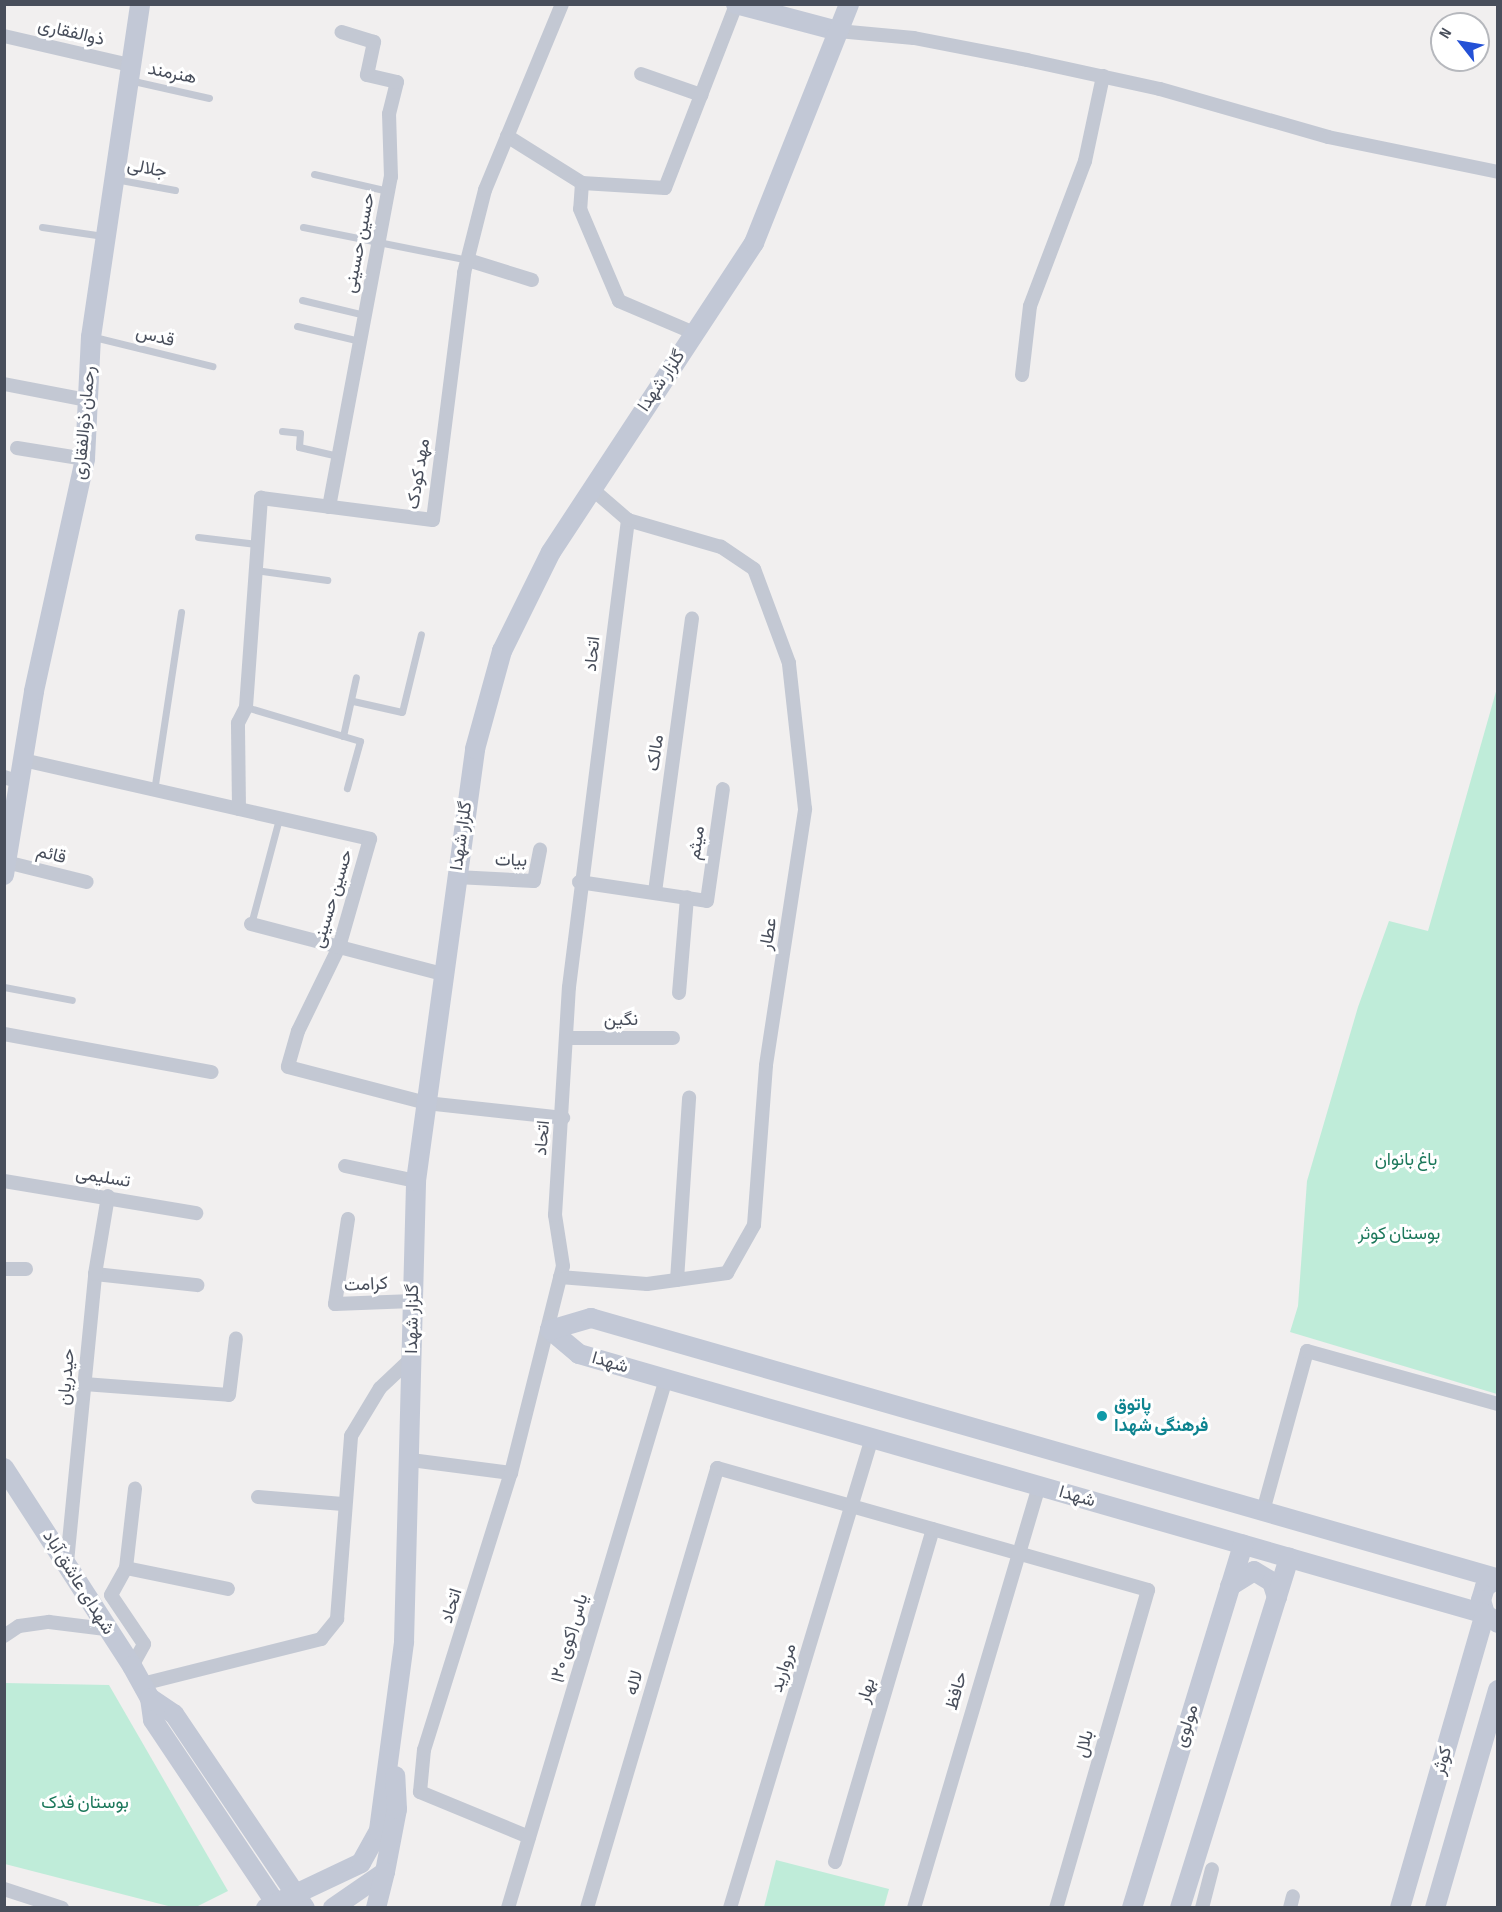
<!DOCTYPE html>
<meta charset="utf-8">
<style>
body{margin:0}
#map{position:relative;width:1502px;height:1912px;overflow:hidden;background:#f1efef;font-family:"Sofia Sans Condensed",Vazirmatn,sans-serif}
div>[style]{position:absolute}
.green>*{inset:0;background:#bfecd9}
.lane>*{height:7px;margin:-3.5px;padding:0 3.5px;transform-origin:3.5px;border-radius:3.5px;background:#c3c8d3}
.street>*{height:14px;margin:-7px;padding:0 7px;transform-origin:7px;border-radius:7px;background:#c3c8d3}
.secondary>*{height:20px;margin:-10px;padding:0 10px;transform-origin:10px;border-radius:10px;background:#c2c8d6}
.dots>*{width:16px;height:16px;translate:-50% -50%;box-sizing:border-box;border:3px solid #fff;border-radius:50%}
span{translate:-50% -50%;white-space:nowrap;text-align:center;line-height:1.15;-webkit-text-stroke:6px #fff;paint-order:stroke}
.street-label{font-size:18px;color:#484e5b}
.park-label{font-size:18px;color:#1c785b}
.culture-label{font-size:18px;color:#0d838f;font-weight:700}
.left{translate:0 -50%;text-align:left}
.frame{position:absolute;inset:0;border:6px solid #484e5b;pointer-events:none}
.north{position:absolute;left:1430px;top:12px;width:60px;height:60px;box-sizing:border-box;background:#fff;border:2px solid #b6b8bd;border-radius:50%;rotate:301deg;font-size:16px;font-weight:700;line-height:24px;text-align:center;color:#484e5b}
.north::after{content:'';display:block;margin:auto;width:21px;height:27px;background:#2451d6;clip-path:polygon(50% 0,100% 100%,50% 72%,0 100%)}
</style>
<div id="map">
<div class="green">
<div style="clip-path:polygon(1497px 688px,1498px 1394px,1497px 1394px,1290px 1332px,1298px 1306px,1307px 1181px,1358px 1007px,1389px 921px,1428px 931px)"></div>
<div style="clip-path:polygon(4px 1683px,109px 1685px,228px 1891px,196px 1907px,172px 1907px,5px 1864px)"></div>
<div style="clip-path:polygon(776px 1860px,889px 1889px,884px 1907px,764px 1907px)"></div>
</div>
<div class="lane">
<div style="left:129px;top:80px;width:82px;rotate:12.7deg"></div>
<div style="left:314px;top:174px;width:76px;rotate:12.9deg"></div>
<div style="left:115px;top:179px;width:61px;rotate:10.4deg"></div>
<div style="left:42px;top:227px;width:62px;rotate:8.4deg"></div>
<div style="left:303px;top:227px;width:168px;rotate:11.3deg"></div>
<div style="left:302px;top:300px;width:65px;rotate:13.4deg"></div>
<div style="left:297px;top:326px;width:65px;rotate:13.4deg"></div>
<div style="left:94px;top:337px;width:122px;rotate:13.8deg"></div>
<div style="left:282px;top:431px;width:18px;rotate:6deg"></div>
<div style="left:300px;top:433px;width:14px;rotate:94deg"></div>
<div style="left:299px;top:447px;width:40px;rotate:13deg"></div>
<div style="left:198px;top:537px;width:59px;rotate:6.8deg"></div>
<div style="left:255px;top:570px;width:73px;rotate:7.9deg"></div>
<div style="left:353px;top:701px;width:50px;rotate:12.7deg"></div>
<div style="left:402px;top:712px;width:80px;rotate:-76.3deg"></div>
<div style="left:246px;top:707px;width:119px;rotate:16.6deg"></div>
<div style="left:360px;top:741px;width:49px;rotate:105.5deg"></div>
<div style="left:343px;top:736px;width:60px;rotate:-77.6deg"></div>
<div style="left:154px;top:791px;width:181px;rotate:-81.4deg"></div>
<div style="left:251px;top:924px;width:109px;rotate:-75.1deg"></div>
<div style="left:4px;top:987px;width:69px;rotate:10.8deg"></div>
</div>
<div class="street">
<div style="left:838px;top:31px;width:76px;rotate:5.3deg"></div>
<div style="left:914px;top:38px;width:115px;rotate:11deg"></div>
<div style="left:1027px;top:60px;width:136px;rotate:12.3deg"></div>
<div style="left:1160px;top:89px;width:175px;rotate:15.9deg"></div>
<div style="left:1328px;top:137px;width:174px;rotate:11.6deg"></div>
<div style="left:4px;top:36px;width:129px;rotate:13deg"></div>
<div style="left:641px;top:74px;width:64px;rotate:19.3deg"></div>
<div style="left:507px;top:136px;width:89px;rotate:32.1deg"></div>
<div style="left:582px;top:183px;width:26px;rotate:94deg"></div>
<div style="left:580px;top:209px;width:100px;rotate:67deg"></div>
<div style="left:619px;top:301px;width:82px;rotate:23.1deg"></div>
<div style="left:582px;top:183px;width:83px;rotate:3.4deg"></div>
<div style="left:665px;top:188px;width:196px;rotate:-68.8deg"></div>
<div style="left:468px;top:260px;width:67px;rotate:17.4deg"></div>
<div style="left:1022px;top:375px;width:69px;rotate:-83.4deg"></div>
<div style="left:1030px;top:306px;width:155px;rotate:-69.2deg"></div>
<div style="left:1085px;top:161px;width:87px;rotate:-78deg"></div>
<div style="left:4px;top:384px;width:85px;rotate:10.9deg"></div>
<div style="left:17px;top:448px;width:69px;rotate:9.2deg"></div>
<div style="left:329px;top:507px;width:336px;rotate:-79.4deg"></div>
<div style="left:391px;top:177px;width:63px;rotate:-91.8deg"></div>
<div style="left:389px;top:114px;width:33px;rotate:-76deg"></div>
<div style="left:397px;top:82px;width:31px;rotate:-167deg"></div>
<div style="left:367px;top:75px;width:34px;rotate:-78deg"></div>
<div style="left:374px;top:42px;width:34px;rotate:-163deg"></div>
<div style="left:23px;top:760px;width:356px;rotate:12.8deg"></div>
<div style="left:370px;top:839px;width:112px;rotate:106deg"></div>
<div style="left:339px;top:947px;width:93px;rotate:116deg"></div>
<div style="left:298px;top:1031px;width:37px;rotate:106deg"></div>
<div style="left:288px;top:1067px;width:143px;rotate:14.6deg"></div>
<div style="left:426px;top:1103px;width:138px;rotate:6.2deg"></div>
<div style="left:4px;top:777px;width:16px;rotate:18deg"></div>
<div style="left:239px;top:809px;width:86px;rotate:-90.7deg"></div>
<div style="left:238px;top:723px;width:18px;rotate:-63deg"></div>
<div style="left:246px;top:707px;width:210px;rotate:-85.9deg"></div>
<div style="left:261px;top:498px;width:173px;rotate:7.3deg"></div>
<div style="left:433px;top:520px;width:249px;rotate:-82.8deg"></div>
<div style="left:464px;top:273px;width:86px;rotate:-75.8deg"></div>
<div style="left:485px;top:190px;width:201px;rotate:-67.5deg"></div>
<div style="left:6px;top:862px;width:83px;rotate:13.9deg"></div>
<div style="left:456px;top:877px;width:78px;rotate:2.9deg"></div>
<div style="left:534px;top:881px;width:32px;rotate:-79deg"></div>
<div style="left:579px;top:882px;width:129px;rotate:8.4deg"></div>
<div style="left:707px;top:901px;width:113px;rotate:-81.9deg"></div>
<div style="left:655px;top:892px;width:276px;rotate:-82.3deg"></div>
<div style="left:251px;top:924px;width:198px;rotate:14.6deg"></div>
<div style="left:679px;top:993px;width:96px;rotate:-85.2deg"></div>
<div style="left:4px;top:1034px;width:211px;rotate:10.4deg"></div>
<div style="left:569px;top:1038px;width:104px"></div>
<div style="left:345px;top:1166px;width:73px;rotate:11.9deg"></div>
<div style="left:4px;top:1181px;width:195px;rotate:9.5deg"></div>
<div style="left:348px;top:1219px;width:86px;rotate:98.7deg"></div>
<div style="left:335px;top:1304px;width:78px;rotate:-2.2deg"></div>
<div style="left:4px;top:1269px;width:22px"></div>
<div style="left:95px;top:1274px;width:103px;rotate:6.2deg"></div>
<div style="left:560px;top:1277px;width:87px;rotate:4.6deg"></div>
<div style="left:647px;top:1284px;width:81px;rotate:-7.8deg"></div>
<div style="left:727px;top:1273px;width:55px;rotate:-60.6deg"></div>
<div style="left:754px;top:1225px;width:160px;rotate:-85.7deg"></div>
<div style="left:766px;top:1065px;width:259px;rotate:-81.3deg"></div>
<div style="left:805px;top:809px;width:147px;rotate:-96.3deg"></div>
<div style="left:789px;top:663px;width:100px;rotate:-110.4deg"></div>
<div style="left:754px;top:569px;width:40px;rotate:-146deg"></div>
<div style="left:721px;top:547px;width:97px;rotate:-163.8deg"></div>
<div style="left:677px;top:1280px;width:183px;rotate:-86.2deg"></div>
<div style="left:84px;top:1384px;width:145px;rotate:4.3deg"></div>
<div style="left:229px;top:1395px;width:57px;rotate:-83deg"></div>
<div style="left:411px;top:1460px;width:101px;rotate:7.4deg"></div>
<div style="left:258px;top:1497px;width:85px;rotate:4.7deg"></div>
<div style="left:1263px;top:1511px;width:166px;rotate:-74.6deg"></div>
<div style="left:1307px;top:1351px;width:198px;rotate:15.5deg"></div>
<div style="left:67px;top:1562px;width:289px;rotate:-84.4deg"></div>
<div style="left:95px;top:1274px;width:79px;rotate:-80.5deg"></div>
<div style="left:126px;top:1568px;width:104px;rotate:11.6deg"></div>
<div style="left:4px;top:1636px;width:18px;rotate:-34deg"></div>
<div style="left:19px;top:1626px;width:30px;rotate:-8deg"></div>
<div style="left:49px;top:1622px;width:57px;rotate:7deg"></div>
<div style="left:132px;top:1666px;width:25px;rotate:-61deg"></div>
<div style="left:144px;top:1644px;width:59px;rotate:-124deg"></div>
<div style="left:111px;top:1595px;width:31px;rotate:-61deg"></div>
<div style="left:126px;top:1568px;width:80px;rotate:-83.5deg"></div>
<div style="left:142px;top:1684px;width:185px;rotate:-14.1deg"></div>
<div style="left:321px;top:1639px;width:26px;rotate:-51deg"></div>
<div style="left:337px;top:1619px;width:184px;rotate:-85.6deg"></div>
<div style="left:351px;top:1436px;width:56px;rotate:-58.9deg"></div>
<div style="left:380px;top:1388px;width:45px;rotate:-43.2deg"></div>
<div style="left:529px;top:1837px;width:118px;rotate:-157.6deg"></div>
<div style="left:420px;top:1792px;width:42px;rotate:-84.6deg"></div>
<div style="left:424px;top:1750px;width:290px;rotate:-72.6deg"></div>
<div style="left:511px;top:1473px;width:213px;rotate:-75.9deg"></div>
<div style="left:563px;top:1266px;width:52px;rotate:-98.9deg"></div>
<div style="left:555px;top:1215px;width:228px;rotate:-86.5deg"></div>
<div style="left:569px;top:987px;width:471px;rotate:-82.8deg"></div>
<div style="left:628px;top:520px;width:49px;rotate:-139.1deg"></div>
<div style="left:835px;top:1862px;width:347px;rotate:-73.6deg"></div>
<div style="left:4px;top:1889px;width:61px;rotate:18.1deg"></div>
<div style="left:508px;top:1908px;width:552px;rotate:-73.37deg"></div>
<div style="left:587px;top:1908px;width:459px;rotate:-73.5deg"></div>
<div style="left:717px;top:1468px;width:448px;rotate:15.8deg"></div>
<div style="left:1148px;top:1590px;width:331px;rotate:106.1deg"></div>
<div style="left:730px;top:1908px;width:491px;rotate:-73.2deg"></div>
<div style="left:914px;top:1908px;width:440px;rotate:-73.5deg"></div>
<div style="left:1202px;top:1908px;width:40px;rotate:-75.6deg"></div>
<div style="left:1290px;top:1908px;width:12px;rotate:-76deg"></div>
</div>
<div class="secondary">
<div style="left:736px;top:4px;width:106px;rotate:14.8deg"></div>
<div style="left:4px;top:875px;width:186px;rotate:-80.7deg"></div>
<div style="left:34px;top:691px;width:238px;rotate:-77.6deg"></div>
<div style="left:85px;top:459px;width:122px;rotate:-87.2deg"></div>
<div style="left:91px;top:337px;width:337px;rotate:-81.6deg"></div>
<div style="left:4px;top:1468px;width:236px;rotate:57.1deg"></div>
<div style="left:132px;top:1666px;width:37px;rotate:61deg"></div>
<div style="left:150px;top:1698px;width:22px;rotate:82deg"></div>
<div style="left:153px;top:1720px;width:226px;rotate:56.2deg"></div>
<div style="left:1498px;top:1578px;width:16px;rotate:145deg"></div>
<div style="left:1485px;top:1587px;width:14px;rotate:107deg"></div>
<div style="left:1481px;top:1600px;width:15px;rotate:74deg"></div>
<div style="left:1485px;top:1614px;width:16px;rotate:35deg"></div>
<div style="left:1230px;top:1586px;width:28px;rotate:-32deg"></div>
<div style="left:1254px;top:1571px;width:21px;rotate:31deg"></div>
<div style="left:1272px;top:1582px;width:16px;rotate:72deg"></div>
<div style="left:1485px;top:1614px;width:943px;rotate:-163.99deg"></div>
<div style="left:579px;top:1354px;width:38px;rotate:-140deg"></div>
<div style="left:550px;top:1330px;width:43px;rotate:-16.3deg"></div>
<div style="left:591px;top:1318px;width:942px;rotate:16.03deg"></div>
<div style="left:150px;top:1698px;width:29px;rotate:34deg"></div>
<div style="left:174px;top:1714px;width:234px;rotate:56deg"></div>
<div style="left:266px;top:1908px;width:105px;rotate:-25.3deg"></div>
<div style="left:361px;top:1863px;width:38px;rotate:-61deg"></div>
<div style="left:379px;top:1830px;width:190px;rotate:-82.4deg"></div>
<div style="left:404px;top:1642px;width:461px;rotate:-88.5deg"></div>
<div style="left:416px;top:1181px;width:436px;rotate:-82.2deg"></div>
<div style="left:475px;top:749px;width:102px;rotate:-74.6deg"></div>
<div style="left:502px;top:651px;width:110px;rotate:-63.7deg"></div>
<div style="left:551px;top:552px;width:370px;rotate:-56.7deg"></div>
<div style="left:754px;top:243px;width:257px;rotate:-68.3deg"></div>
<div style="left:333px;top:1908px;width:63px;rotate:-34.7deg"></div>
<div style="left:385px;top:1872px;width:64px;rotate:-79.2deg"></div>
<div style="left:397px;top:1809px;width:33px;rotate:-93deg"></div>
<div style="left:376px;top:1908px;width:37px;rotate:-76deg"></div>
<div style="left:1132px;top:1908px;width:380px;rotate:-73deg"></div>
<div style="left:1180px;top:1908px;width:367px;rotate:-72.7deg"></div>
<div style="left:1400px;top:1908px;width:306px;rotate:-73.9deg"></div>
<div style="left:1435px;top:1908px;width:227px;rotate:-73.9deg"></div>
</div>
<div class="dots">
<div style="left:1102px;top:1416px;background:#0f9aa8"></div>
</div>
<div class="street-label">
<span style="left:71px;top:33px;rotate:13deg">ذوالفقاری</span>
<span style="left:172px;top:74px;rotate:12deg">هنرمند</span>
<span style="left:147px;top:169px;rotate:11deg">جلالی</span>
<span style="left:360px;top:243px;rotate:-79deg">حسین حسینی</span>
<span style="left:155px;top:337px;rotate:14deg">قدس</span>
<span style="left:662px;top:381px;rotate:-56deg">گلزار شهدا</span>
<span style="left:85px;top:423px;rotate:-85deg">رحمان ذوالفقاری</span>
<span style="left:419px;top:474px;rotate:-81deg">مهد کودک</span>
<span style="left:593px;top:654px;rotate:-84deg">اتحاد</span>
<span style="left:656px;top:753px;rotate:-82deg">مالک</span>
<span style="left:462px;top:836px;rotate:-82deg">گلزار شهدا</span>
<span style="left:697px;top:843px;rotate:-82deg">میثم</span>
<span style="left:51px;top:855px;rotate:14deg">قائم</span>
<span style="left:511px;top:861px;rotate:1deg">بیات</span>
<span style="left:333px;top:899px;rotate:-73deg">حسین حسینی</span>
<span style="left:769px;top:934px;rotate:-80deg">عطار</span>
<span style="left:621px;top:1020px">نگین</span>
<span style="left:543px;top:1138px;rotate:-85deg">اتحاد</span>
<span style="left:103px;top:1178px;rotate:9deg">تسلیمی</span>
<span style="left:366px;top:1285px;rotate:-3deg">کرامت</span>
<span style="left:413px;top:1319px;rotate:-89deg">گلزار شهدا</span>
<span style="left:610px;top:1363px;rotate:16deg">شهدا</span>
<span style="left:67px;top:1377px;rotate:-85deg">حیدریان</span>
<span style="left:1077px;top:1497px;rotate:16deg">شهدا</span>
<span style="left:78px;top:1583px;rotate:58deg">شهدای عاشق آباد</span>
<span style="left:452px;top:1606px;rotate:-73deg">اتحاد</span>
<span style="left:570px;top:1638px;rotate:-73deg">یاس (کوی ۲۰)</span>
<span style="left:784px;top:1668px;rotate:-73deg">مروارید</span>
<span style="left:635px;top:1683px;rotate:-74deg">لاله</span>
<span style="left:867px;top:1691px;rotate:-74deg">بهار</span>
<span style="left:957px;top:1691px;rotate:-74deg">حافظ</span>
<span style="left:1187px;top:1726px;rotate:-73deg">مولوی</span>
<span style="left:1085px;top:1744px;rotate:-74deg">بلال</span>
<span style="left:1443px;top:1761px;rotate:-74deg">کوثر</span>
</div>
<div class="park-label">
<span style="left:1406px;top:1160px">باغ بانوان</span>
<span style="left:1399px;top:1234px">بوستان کوثر</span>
<span style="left:85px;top:1803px">بوستان فدک</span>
</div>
<div class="culture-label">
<span class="left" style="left:1114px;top:1416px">پاتوق<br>فرهنگی شهدا</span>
</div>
<div class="frame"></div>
<div class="north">N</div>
</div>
